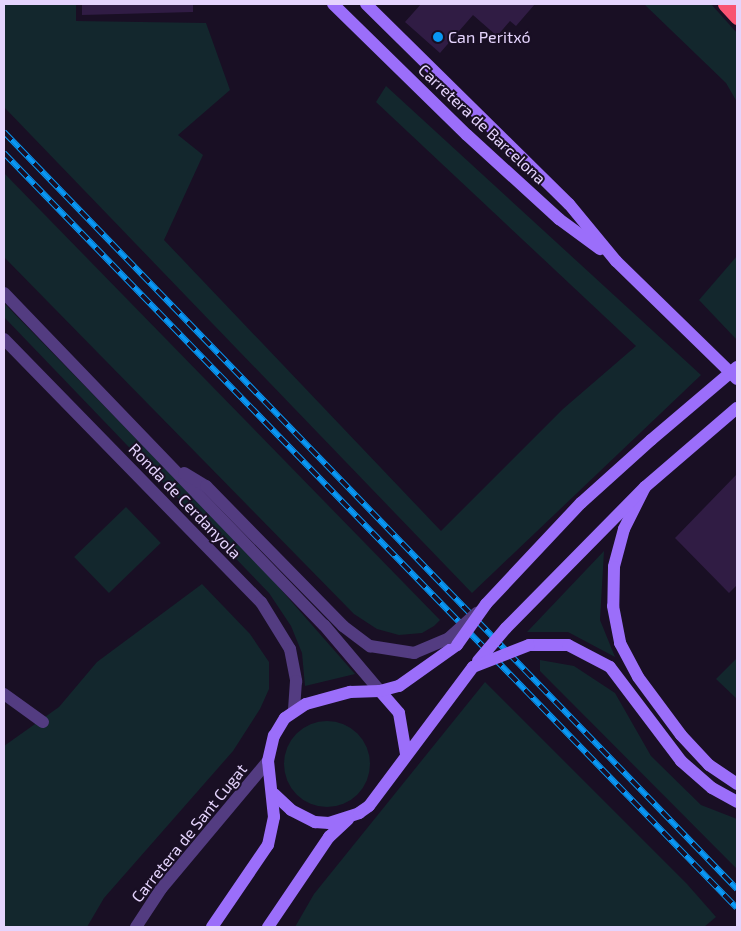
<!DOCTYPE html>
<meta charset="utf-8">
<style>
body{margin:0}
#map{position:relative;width:741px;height:931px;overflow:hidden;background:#190f24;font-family:"Exo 2",sans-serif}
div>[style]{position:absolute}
.green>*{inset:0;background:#13272d;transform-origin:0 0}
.round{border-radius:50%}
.building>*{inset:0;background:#301c44}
.minor>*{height:12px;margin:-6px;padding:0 6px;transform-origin:6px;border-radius:6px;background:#533c81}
.tertiary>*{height:12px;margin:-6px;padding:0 6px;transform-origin:6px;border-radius:6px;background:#533c81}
.secondary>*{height:12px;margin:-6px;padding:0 6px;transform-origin:6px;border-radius:6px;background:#9b6efa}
.motorway>*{height:15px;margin:-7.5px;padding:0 7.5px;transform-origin:7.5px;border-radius:7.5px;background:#f95372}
.rail>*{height:5.5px;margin-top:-2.75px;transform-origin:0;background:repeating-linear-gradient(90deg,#190f24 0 11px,#0997f4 0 22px);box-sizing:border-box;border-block:1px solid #0997f4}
.tertiary-bridge>*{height:12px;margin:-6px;padding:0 6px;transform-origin:6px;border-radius:6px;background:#533c81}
.secondary-bridge>*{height:12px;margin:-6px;padding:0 6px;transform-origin:6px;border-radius:6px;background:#9b6efa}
.dots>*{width:14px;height:14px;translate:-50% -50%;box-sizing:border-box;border:2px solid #190f24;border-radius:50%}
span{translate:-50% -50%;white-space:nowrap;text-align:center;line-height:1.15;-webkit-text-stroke:4px #190f24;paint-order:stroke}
.poi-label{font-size:16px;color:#e5d4fd}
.left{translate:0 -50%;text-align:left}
.street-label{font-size:16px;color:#e5d4fd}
.frame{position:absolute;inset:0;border:5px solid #e5d4fd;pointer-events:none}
</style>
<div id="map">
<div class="green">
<div style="clip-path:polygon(4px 4px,76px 4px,76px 21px,206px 23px,230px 90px,178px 135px,203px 155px,164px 240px,441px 531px,563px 409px,636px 346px,376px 102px,386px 86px,701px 375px,472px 593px,4px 107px)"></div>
<div style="clip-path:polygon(644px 4px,711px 4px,737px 33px,737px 102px,726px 83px)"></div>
<div style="clip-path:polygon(4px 173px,440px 620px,434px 626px,422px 633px,399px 635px,377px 629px,354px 614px,4px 257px)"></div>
<div style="clip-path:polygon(737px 256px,737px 340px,699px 300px)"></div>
<div style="clip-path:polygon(4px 303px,262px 568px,355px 674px,305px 686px,302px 653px,291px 626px,269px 593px,4px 317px)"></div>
<div style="left:126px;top:507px;width:50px;height:72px;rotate:46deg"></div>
<div style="clip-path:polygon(604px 551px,600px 620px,615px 657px,568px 632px,527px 632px)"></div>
<div style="clip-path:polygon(202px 584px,250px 634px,269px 662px,269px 689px,260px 709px,233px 751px,104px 898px,87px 927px,4px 927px,4px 746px,59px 707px,97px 662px)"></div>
<div style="clip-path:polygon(737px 658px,737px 699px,716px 679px)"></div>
<div style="clip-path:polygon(540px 660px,574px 666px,615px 693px,651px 756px,701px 805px,737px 819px,737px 869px,540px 671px)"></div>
<div style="clip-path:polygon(485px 682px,687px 884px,716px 917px,704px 927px,295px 927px,314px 894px)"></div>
<div class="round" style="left:284px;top:721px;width:86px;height:86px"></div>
</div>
<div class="building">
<div style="clip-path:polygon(82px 4px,193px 4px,193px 12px,82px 15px)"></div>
<div style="clip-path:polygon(421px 4px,535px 4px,516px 26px,510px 21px,497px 36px,473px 15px,440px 53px,405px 22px)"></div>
<div style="clip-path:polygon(737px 474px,737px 585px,729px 593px,675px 538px)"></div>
</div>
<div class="minor">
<div style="left:4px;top:694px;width:48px;rotate:35.7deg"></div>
<div style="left:136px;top:927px;width:45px;rotate:-56.7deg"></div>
<div style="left:161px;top:889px;width:167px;rotate:-50.1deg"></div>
</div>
<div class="tertiary">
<div style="left:4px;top:293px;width:461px;rotate:46.1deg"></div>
<div style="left:324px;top:625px;width:87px;rotate:49.7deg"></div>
<div style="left:4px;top:339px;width:368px;rotate:45.7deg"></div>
<div style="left:261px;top:602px;width:55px;rotate:58.3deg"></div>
<div style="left:290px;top:649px;width:33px;rotate:79deg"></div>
<div style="left:296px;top:681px;width:28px;rotate:94deg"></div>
<div style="left:184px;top:473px;width:26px;rotate:31deg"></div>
<div style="left:206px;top:486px;width:196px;rotate:45.6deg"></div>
<div style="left:343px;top:626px;width:34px;rotate:37deg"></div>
<div style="left:370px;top:646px;width:45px;rotate:9deg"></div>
<div style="left:414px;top:653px;width:38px;rotate:-23deg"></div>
</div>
<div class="secondary">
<div style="left:333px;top:4px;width:187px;rotate:44.4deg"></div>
<div style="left:467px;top:135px;width:125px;rotate:42.4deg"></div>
<div style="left:559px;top:219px;width:51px;rotate:36.2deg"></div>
<div style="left:366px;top:4px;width:285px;rotate:44.6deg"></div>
<div style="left:569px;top:204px;width:74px;rotate:50.5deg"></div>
<div style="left:616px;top:261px;width:169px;rotate:44.3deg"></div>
<div style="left:645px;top:487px;width:47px;rotate:116.6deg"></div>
<div style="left:624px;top:529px;width:39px;rotate:105deg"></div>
<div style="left:614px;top:567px;width:39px;rotate:91deg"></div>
<div style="left:613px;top:606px;width:38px;rotate:79deg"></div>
<div style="left:620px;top:643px;width:38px;rotate:62deg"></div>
<div style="left:638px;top:677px;width:72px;rotate:53.4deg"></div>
<div style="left:681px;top:735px;width:41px;rotate:47deg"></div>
<div style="left:709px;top:765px;width:34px;rotate:34deg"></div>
<div style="left:486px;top:604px;width:139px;rotate:-46.8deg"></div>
<div style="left:581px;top:503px;width:94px;rotate:-42deg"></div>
<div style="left:506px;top:628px;width:198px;rotate:-45.4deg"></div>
<div style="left:645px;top:487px;width:121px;rotate:-40.7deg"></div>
<div style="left:529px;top:645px;width:39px"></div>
<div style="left:568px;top:645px;width:47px;rotate:27.6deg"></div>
<div style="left:610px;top:667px;width:118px;rotate:52.9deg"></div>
<div style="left:681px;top:761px;width:41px;rotate:41.1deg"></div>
<div style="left:712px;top:788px;width:29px;rotate:29deg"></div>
<div style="left:380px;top:691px;width:29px;rotate:49deg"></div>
<div style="left:399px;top:713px;width:42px;rotate:80.3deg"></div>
<div style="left:274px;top:794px;width:23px;rotate:43deg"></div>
<div style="left:291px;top:810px;width:27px;rotate:27deg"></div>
<div style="left:315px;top:822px;width:14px;rotate:4deg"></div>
<div style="left:329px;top:823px;width:32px;rotate:-18deg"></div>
<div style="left:359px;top:813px;width:12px;rotate:-35deg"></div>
<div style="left:369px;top:806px;width:174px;rotate:-53.2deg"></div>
<div style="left:212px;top:927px;width:99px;rotate:-55.7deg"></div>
<div style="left:268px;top:845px;width:29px;rotate:-78deg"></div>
<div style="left:274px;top:817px;width:56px;rotate:-96.1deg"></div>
<div style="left:268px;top:761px;width:26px;rotate:-77deg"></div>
<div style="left:274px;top:736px;width:21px;rotate:-59deg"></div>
<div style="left:285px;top:718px;width:25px;rotate:-34deg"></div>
<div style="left:306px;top:704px;width:46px;rotate:-15.3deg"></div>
<div style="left:350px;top:692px;width:30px;rotate:-2deg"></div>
<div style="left:380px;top:691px;width:20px;rotate:-15deg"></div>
<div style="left:399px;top:686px;width:71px;rotate:-35.3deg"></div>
<div style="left:268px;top:927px;width:109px;rotate:-55.9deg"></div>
<div style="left:329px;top:837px;width:26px;rotate:-43deg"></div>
</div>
<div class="motorway">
<div style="left:725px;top:4px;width:18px;rotate:47deg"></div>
</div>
<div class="rail">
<div style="left:4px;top:132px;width:1054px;rotate:45.92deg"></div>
<div style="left:4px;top:153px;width:1052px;rotate:45.85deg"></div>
</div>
<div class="tertiary-bridge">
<div style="left:449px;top:638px;width:38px;rotate:-42deg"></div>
</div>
<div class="secondary-bridge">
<div style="left:651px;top:440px;width:113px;rotate:-40.3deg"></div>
<div style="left:457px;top:645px;width:50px;rotate:-54.7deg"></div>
<div style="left:478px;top:661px;width:43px;rotate:-49.7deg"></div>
<div style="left:473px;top:667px;width:60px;rotate:-21.4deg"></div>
</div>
<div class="dots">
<div style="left:438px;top:37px;background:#0997f4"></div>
</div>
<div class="poi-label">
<span class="left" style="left:448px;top:37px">Can Peritxó</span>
</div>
<div class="street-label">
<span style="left:482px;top:124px;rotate:43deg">Carretera de Barcelona</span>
<span style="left:185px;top:501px;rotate:46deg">Ronda de Cerdanyola</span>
<span style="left:189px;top:833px;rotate:-51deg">Carretera de Sant Cugat</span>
</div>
<div class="frame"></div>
</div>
